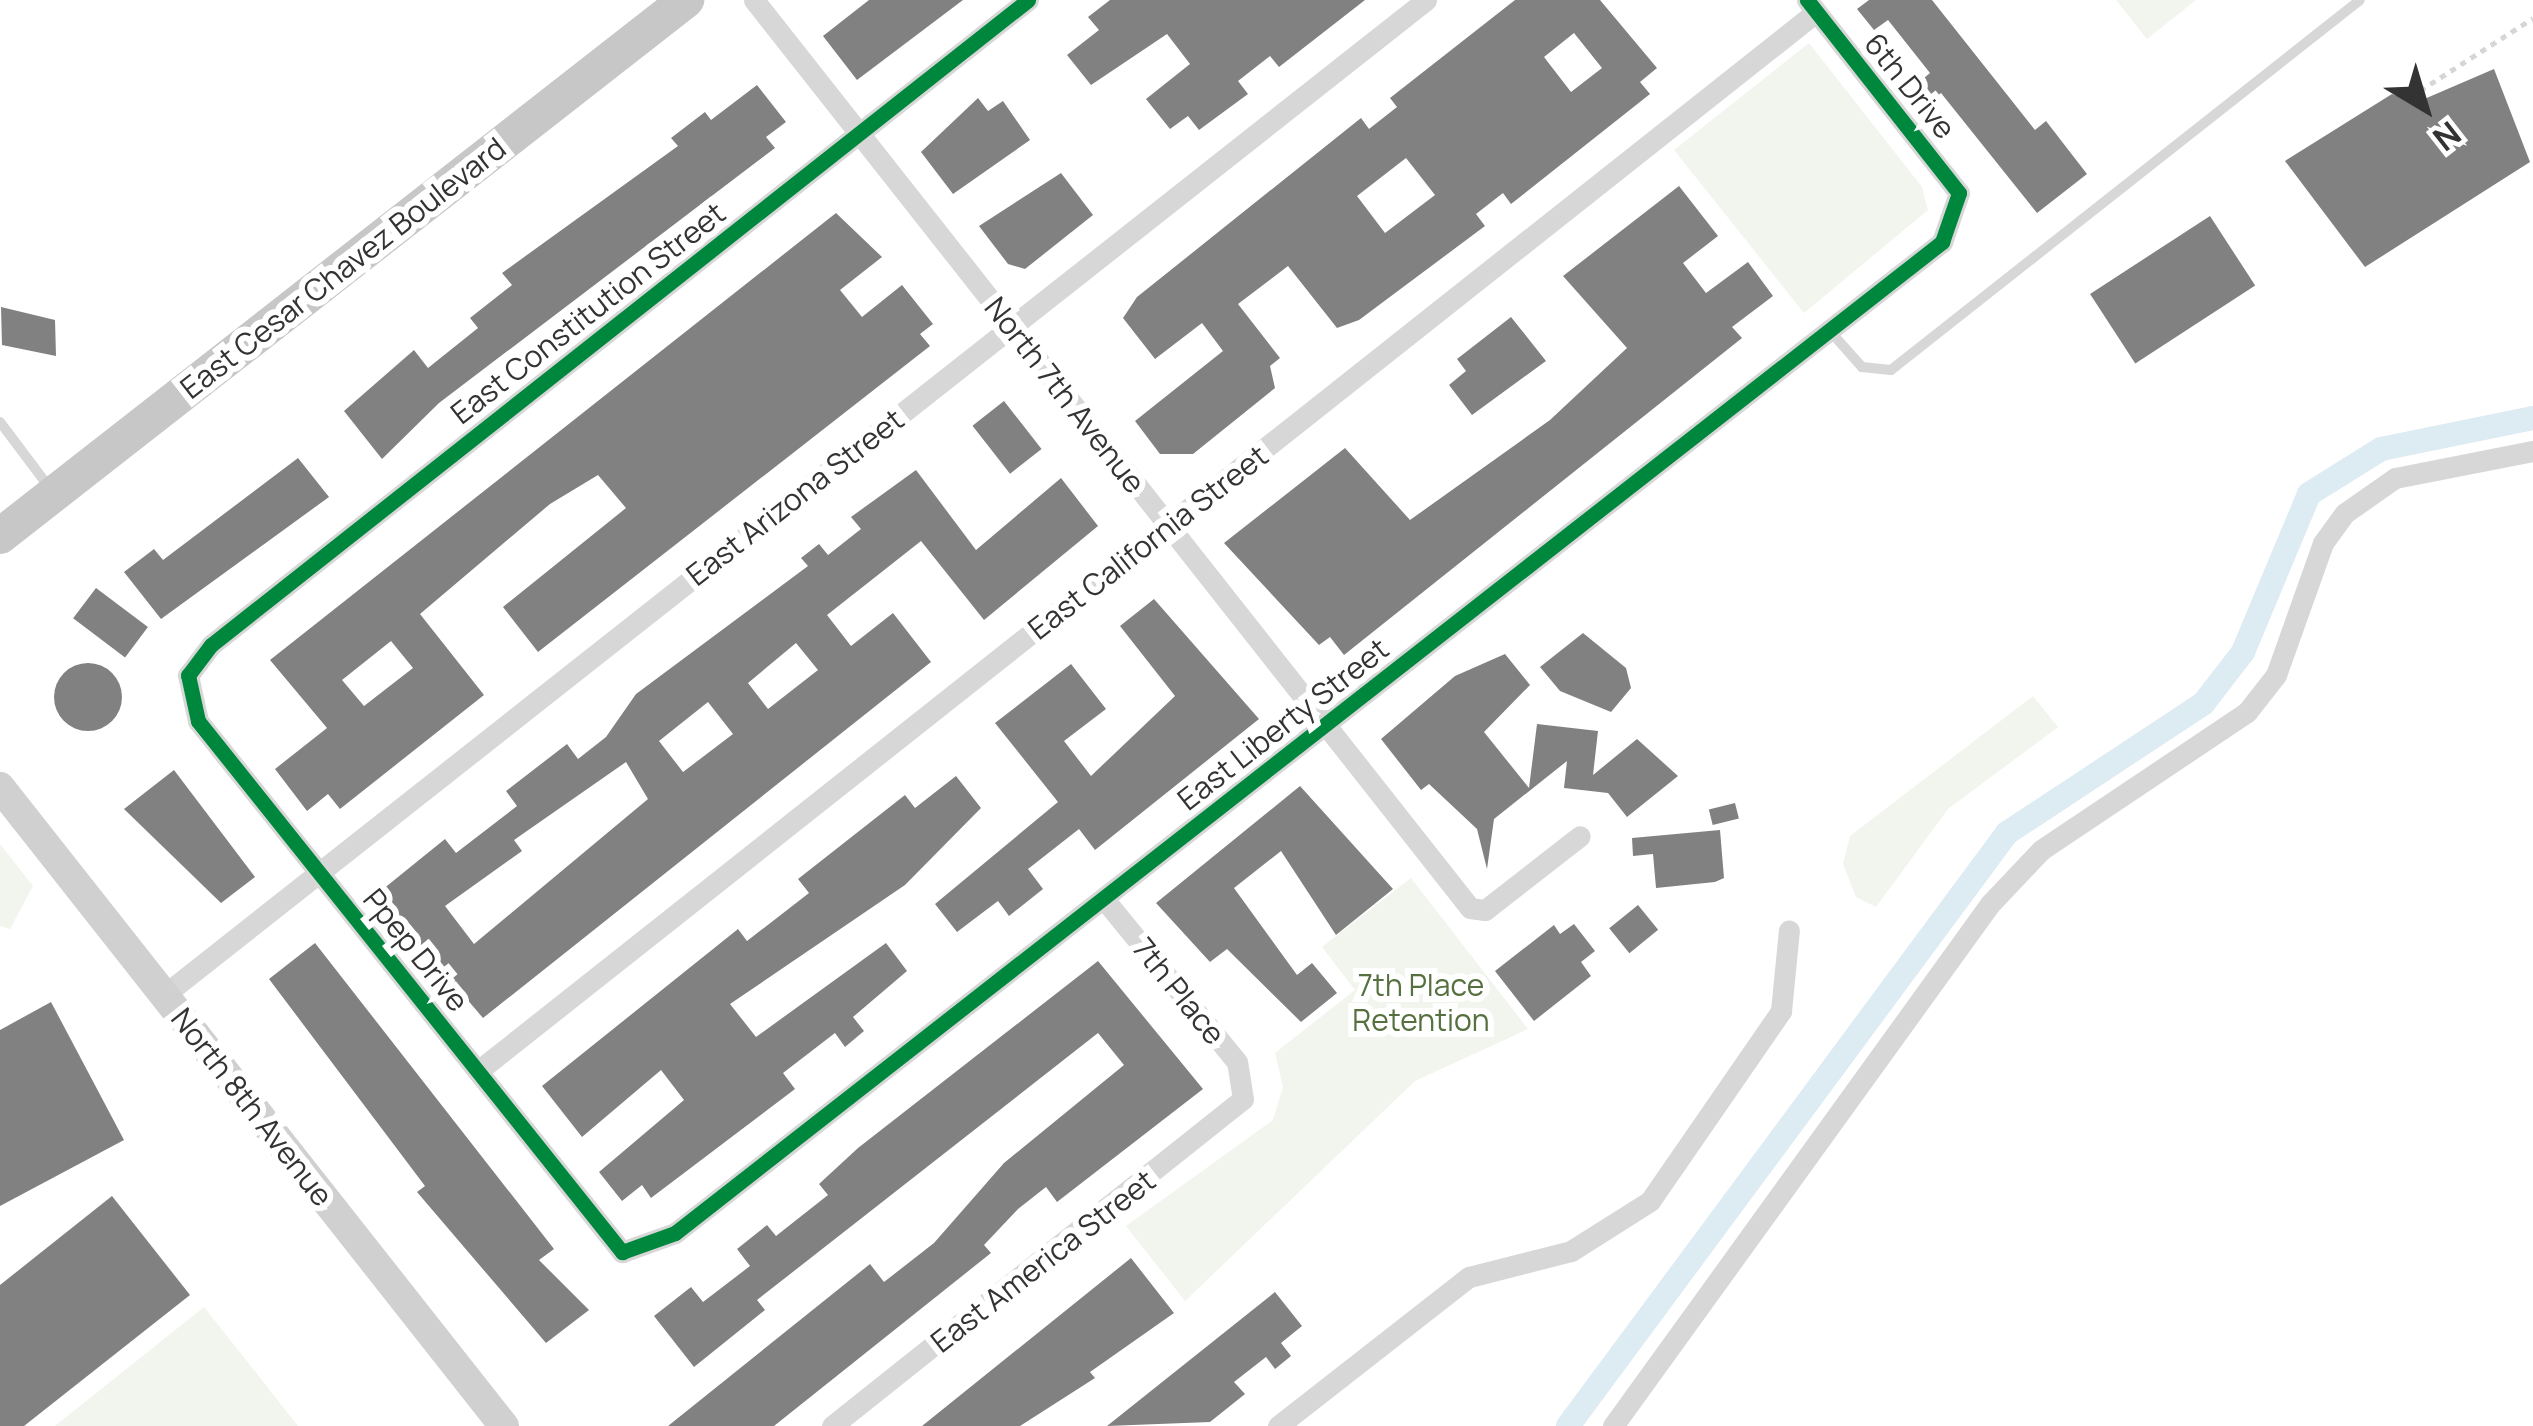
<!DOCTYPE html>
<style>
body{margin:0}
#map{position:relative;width:2533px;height:1426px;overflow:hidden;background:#fff;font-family:Manrope,sans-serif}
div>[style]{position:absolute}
.green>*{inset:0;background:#f1f5ed}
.canal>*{height:24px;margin:-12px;padding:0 12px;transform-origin:12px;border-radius:12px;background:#ddebf3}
.building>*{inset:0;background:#818181;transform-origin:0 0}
.round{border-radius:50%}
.path>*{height:4.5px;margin-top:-2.25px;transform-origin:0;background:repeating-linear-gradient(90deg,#d6d6d6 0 6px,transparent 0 12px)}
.service>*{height:10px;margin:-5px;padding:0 5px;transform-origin:5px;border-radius:5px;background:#d7d7d7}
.minor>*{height:21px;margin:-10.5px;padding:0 10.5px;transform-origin:10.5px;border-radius:10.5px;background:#d7d7d7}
.secondary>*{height:30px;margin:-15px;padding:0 15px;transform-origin:15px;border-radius:15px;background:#d0d0d0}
.trunk>*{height:36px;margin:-18px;padding:0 18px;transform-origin:18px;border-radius:18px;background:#c7c7c7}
.cycleway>*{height:15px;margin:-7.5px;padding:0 7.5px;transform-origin:7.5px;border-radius:7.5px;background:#00873e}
span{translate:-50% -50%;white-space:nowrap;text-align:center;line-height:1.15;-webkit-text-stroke:12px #fff;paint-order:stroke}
.street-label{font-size:30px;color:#333}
.park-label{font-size:30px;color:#56703f}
.north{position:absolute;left:2365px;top:48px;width:120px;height:120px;-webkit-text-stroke:9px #fff;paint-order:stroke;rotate:142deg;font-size:33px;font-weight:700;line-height:48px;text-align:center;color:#333}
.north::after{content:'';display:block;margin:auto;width:42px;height:54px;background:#333;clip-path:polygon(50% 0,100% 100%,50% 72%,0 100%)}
</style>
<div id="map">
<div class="green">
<div style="clip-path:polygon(2116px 0,2196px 0,2147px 39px)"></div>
<div style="clip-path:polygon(1809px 43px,1922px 187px,1928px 210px,1804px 313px,1674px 150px)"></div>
<div style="clip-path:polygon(2033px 696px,2058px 727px,1948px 809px,1876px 907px,1856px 897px,1843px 864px,1850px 836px)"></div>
<div style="clip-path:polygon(0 844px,33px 886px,10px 929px,0 926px)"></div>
<div style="clip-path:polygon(1411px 878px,1528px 1029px,1415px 1081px,1185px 1301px,1126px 1226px,1273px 1120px,1283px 1087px,1275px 1053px,1355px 990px,1322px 947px)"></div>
<div style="clip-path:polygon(204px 1307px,298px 1426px,55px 1426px)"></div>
</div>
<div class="canal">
<div style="left:1568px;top:1426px;width:738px;rotate:-53.49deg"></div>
<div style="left:2007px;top:833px;width:235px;rotate:-33.4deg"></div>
<div style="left:2203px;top:704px;width:66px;rotate:-52.4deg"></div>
<div style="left:2243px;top:652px;width:171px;rotate:-67.3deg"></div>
<div style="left:2309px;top:494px;width:85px;rotate:-32deg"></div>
<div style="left:2381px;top:449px;width:155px;rotate:-11.5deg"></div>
</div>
<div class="building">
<div style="clip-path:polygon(869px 0,963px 0,857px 80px,823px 36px)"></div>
<div style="clip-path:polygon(1110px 0,1365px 0,1279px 67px,1270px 56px,1238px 81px,1248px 94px,1199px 130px,1188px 116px,1170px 129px,1146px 99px,1190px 64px,1167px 34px,1091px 85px,1067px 55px,1099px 30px,1088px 17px)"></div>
<div style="clip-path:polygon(evenodd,1515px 0,1600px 0,1657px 68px,1640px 82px,1650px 94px,1511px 204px,1503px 193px,1476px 214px,1485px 226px,1359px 320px,1337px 328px,1288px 266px,1238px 304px,1280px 358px,1270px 366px,1275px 388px,1193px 454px,1160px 454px,1135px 421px,1223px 351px,1202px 323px,1155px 359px,1123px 318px,1137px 297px,1361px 118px,1369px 129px,1397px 107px,1390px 98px,1515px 0,1574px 33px,1602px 68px,1571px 92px,1544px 57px,1574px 33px,1515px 0,1406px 158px,1435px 195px,1385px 233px,1357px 196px,1406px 158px)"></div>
<div style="clip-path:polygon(1869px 0,1932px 0,2035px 130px,2046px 121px,2087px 174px,2037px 213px,1941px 93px,1932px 100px,1918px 83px,1930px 73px,1888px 20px,1874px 30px,1857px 9px)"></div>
<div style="clip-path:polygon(2494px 69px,2530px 162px,2365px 267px,2285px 161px,2392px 94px,2415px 103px)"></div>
<div style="clip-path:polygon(757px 85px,786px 122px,766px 137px,775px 148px,439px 403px,382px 459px,344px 411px,414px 350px,428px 368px,478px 328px,470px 318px,512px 285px,502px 273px,678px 146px,671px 138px,705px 112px,711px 120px)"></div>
<div style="clip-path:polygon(978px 98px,988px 111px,1003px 101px,1030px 140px,953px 194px,921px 152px)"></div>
<div style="clip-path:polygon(1061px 173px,1093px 215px,1025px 269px,1008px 264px,979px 226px)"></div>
<div style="clip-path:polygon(1679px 186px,1718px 236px,1683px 263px,1706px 293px,1748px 262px,1773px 296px,1732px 327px,1742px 338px,1344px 655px,1330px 637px,1319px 645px,1224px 543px,1345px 448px,1410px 520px,1550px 420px,1627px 348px,1563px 276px)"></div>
<div style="clip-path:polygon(evenodd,836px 213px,882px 257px,840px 290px,862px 317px,902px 285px,933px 324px,920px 334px,930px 346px,538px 652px,503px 607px,626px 508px,598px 475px,550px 504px,420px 614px,484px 695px,340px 809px,328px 794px,307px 811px,275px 769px,327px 728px,270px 660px,836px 213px,391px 641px,413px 668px,364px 706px,342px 680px,391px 641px)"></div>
<div style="left:2210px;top:216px;width:83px;height:143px;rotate:57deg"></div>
<div style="clip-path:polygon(1px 307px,55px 320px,56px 356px,2px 345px)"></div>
<div style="clip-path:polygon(1511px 317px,1546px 361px,1472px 415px,1449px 385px,1466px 371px,1457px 359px)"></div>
<div style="left:1004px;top:401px;width:61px;height:40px;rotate:52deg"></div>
<div style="clip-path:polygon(298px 458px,329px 497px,161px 619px,124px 572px,154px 549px,163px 560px)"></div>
<div style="clip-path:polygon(evenodd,916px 470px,976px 550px,1061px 478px,1098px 526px,984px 620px,921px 541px,869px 582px,827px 615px,851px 646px,893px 613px,931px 662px,483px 1018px,377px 894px,445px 839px,456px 853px,517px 806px,506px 791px,567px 744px,578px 759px,606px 737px,636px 694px,808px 566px,801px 558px,819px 544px,828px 555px,861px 529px,851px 517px,916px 470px,796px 643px,818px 670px,768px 709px,748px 683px,796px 643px,916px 470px,708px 702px,733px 734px,683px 772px,659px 741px,708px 702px,916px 470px,626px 762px,648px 799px,474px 944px,445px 906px,522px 851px,514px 840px,626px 762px)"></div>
<div style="left:96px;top:588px;width:65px;height:38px;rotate:37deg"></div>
<div style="clip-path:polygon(1154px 599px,1259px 719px,1095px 850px,1079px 829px,1028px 869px,1043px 889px,1009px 916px,998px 901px,957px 932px,935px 904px,1058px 802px,995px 723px,1071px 664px,1106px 709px,1064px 741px,1091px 776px,1175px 696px,1120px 626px)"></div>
<div style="clip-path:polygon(1583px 633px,1626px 668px,1631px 688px,1611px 712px,1560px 691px,1540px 667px)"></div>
<div style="clip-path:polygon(1505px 654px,1530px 685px,1484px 732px,1529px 788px,1537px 724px,1598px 731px,1593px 775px,1637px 739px,1678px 776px,1627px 817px,1608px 793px,1564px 788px,1567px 761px,1494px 819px,1487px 869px,1477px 829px,1429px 784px,1421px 790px,1381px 739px,1455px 676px)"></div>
<div class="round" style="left:54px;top:663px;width:68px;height:68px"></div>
<div style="clip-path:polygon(174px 770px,255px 877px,221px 903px,124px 809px)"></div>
<div style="clip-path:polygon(956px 776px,981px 808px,905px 885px,730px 1004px,756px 1037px,886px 943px,907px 971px,853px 1017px,864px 1031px,845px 1047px,835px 1033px,783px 1073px,795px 1089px,651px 1198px,642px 1185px,622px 1201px,599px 1172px,684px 1100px,661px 1070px,582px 1137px,542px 1086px,738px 929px,747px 941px,809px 893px,798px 879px,905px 795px,915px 808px)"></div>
<div style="clip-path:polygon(1300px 786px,1393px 889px,1336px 935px,1281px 851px,1234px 888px,1297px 975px,1312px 963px,1337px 993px,1301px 1022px,1227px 949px,1210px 962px,1156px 903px)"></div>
<div style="left:1735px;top:803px;width:16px;height:27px;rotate:76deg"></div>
<div style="clip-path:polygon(1720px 830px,1724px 878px,1715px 882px,1656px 888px,1653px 854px,1633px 856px,1632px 838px)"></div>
<div style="left:1638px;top:905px;width:32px;height:37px;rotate:51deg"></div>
<div style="clip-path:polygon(1574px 924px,1595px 951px,1581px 962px,1591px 976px,1534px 1021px,1495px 971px,1554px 925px,1560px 934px)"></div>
<div style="clip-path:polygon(315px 943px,554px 1249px,539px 1260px,589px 1310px,546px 1343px,417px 1192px,425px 1186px,269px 979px)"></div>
<div style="clip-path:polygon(1098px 961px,1203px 1089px,1057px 1202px,1046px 1187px,1018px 1209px,984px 1245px,991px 1253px,774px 1426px,668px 1426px,870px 1264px,884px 1282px,934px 1243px,1004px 1163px,1124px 1065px,1098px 1033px,757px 1300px,765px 1310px,694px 1367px,654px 1316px,691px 1287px,703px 1302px,750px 1266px,737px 1249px,767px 1225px,776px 1236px,828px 1195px,819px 1184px,858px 1148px)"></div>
<div style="clip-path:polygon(51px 1002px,124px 1140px,0 1206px,0 1030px)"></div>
<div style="clip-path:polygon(112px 1196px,190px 1295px,24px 1426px,0 1426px,0 1285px)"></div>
<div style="clip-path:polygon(1131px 1258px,1174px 1313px,1090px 1372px,1095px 1378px,1020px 1426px,922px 1426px)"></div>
<div style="clip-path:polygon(1275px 1292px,1302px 1326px,1281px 1343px,1291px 1356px,1275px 1369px,1266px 1357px,1234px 1382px,1245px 1394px,1210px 1422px,1107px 1426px)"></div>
</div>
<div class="path">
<div style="left:2410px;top:97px;width:146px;rotate:-32.7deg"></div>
</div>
<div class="service">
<div style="left:1829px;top:330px;width:50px;rotate:48.3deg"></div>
<div style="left:1862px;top:367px;width:29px;rotate:6deg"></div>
<div style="left:1891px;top:370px;width:597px;rotate:-38.27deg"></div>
<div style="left:0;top:422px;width:81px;rotate:53deg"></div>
</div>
<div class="minor">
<div style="left:754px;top:0;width:1156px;rotate:51.74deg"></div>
<div style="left:1470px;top:908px;width:15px;rotate:8deg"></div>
<div style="left:1485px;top:910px;width:120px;rotate:-37.9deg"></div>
<div style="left:1028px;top:0;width:1041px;rotate:141.71deg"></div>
<div style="left:211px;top:645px;width:38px;rotate:127deg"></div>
<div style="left:188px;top:675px;width:47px;rotate:77.7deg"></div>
<div style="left:198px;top:721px;width:680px;rotate:51.39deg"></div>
<div style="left:622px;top:1252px;width:56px;rotate:-19.7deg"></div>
<div style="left:675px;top:1233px;width:1609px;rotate:-38.03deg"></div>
<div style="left:1942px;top:242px;width:52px;rotate:-70.9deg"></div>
<div style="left:1959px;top:193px;width:246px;rotate:-128.2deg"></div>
<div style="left:164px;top:995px;width:1607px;rotate:-38.25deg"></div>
<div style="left:478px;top:1071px;width:1706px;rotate:-38.36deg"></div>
<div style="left:832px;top:1426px;width:525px;rotate:-38.51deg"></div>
<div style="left:1243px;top:1099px;width:37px;rotate:-99deg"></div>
<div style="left:1237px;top:1062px;width:210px;rotate:-129.2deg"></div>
<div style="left:1278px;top:1426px;width:242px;rotate:-38deg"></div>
<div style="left:1469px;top:1277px;width:105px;rotate:-14.3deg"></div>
<div style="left:1571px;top:1251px;width:93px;rotate:-32.3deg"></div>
<div style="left:1650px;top:1201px;width:231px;rotate:-55.4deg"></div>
<div style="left:1781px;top:1011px;width:81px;rotate:-84.4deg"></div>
<div style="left:1613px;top:1426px;width:644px;rotate:-54.16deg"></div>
<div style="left:1990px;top:904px;width:74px;rotate:-46.6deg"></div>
<div style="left:2041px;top:850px;width:248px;rotate:-33.8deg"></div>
<div style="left:2247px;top:712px;width:47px;rotate:-51.9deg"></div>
<div style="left:2276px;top:675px;width:140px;rotate:-70.4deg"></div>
<div style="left:2323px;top:543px;width:37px;rotate:-54deg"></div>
<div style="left:2345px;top:513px;width:61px;rotate:-35deg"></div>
<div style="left:2395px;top:478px;width:141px;rotate:-11.1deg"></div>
</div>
<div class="secondary">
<div style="left:0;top:787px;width:814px;rotate:51.74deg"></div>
</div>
<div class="trunk">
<div style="left:0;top:536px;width:871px;rotate:-38deg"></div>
</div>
<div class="cycleway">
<div style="left:1028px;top:0;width:1041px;rotate:141.71deg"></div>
<div style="left:211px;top:645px;width:38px;rotate:127deg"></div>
<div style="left:188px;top:675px;width:47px;rotate:77.7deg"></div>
<div style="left:198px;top:721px;width:680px;rotate:51.39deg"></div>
<div style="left:622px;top:1252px;width:56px;rotate:-19.7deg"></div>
<div style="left:675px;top:1233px;width:1609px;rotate:-38.03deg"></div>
<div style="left:1942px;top:242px;width:52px;rotate:-70.9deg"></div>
<div style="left:1959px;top:193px;width:246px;rotate:-128.2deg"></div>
</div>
<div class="street-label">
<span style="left:1910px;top:86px;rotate:51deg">6th Drive</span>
<span style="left:343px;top:268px;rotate:-38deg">East Cesar Chavez Boulevard</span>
<span style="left:588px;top:313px;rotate:-38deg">East Constitution Street</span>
<span style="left:1065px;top:395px;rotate:52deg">North 7th Avenue</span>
<span style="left:795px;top:497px;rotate:-38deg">East Arizona Street</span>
<span style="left:1148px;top:542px;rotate:-38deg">East California Street</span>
<span style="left:1283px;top:724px;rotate:-38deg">East Liberty Street</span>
<span style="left:416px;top:950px;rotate:51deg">Ppep Drive</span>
<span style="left:1179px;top:991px;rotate:51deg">7th Place</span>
<span style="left:252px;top:1107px;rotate:52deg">North 8th Avenue</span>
<span style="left:1043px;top:1261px;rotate:-38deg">East America Street</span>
</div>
<div class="park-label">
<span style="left:1421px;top:1002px">7th Place<br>Retention</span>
</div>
<div class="north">N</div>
</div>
